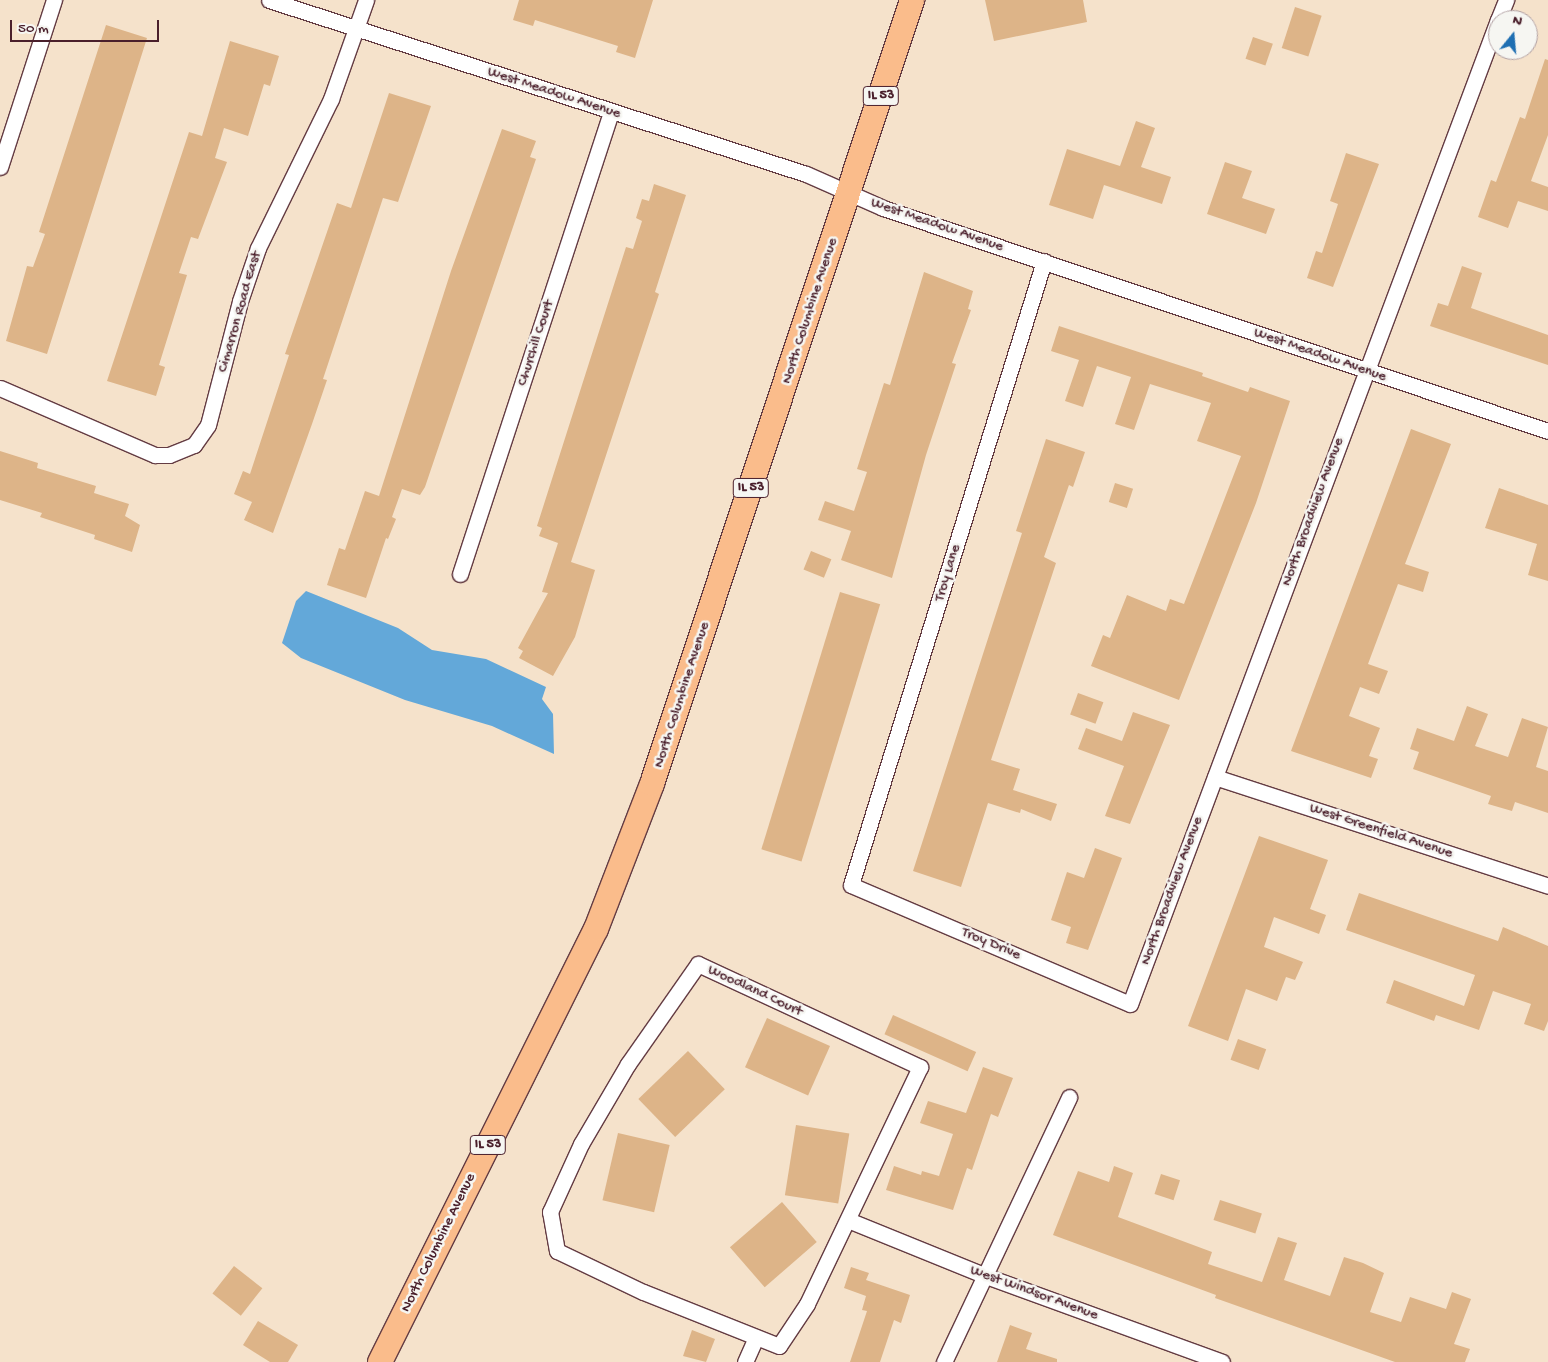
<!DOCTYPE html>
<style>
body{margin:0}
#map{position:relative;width:1548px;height:1362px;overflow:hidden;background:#f5e2cb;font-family:"Gochi Hand",sans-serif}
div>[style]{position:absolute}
.water>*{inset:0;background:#63a8d9}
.building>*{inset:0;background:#ddb488;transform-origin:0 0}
.roads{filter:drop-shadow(1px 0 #643c43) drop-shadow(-1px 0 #643c43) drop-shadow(0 1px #643c43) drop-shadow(0 -1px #643c43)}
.minor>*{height:15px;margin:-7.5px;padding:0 7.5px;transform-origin:7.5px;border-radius:7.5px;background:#fff}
.primary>*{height:24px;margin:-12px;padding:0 12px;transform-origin:12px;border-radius:12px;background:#fabc8b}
span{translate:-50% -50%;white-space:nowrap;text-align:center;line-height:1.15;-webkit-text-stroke:5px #f6f6f2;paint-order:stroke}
.shield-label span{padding:1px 4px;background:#f6f6f2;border:1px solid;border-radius:4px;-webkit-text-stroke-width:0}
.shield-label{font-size:14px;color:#4a1f2b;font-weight:700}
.street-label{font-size:15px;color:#4a1f2b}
.north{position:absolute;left:1488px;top:10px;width:50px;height:50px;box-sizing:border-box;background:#f6f6f2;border:1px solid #b1a0a2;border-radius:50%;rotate:17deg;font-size:14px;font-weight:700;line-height:20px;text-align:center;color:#4a1f2b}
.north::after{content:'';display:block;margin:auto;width:18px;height:22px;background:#1f6fb2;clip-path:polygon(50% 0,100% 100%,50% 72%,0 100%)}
.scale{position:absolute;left:10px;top:20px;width:149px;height:22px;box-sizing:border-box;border:2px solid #4a1f2b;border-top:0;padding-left:6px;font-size:15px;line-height:18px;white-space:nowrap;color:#4a1f2b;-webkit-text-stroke:4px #f6f6f2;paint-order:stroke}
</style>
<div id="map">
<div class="water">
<div style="clip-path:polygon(306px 591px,398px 628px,432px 650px,486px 659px,546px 687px,542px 699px,553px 714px,554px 754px,492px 726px,405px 700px,301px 658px,282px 643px,296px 601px)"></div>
</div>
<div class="building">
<div style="clip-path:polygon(519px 0,653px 0,635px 58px,616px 52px,618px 46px,535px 20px,533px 26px,513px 20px)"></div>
<div style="clip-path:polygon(985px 0,1083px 0,1087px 22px,994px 41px)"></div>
<div style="left:1295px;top:7px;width:28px;height:43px;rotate:18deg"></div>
<div style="clip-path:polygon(106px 25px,147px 38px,47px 354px,6px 341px,27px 266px,33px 267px,45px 234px,39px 232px)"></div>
<div style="left:1253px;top:37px;width:21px;height:23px;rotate:19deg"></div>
<div style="clip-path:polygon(230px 41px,279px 56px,270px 86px,264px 84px,248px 136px,224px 128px,215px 158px,227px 162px,198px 239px,191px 237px,179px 273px,187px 275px,159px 365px,165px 367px,156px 396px,107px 381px,189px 132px,202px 136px)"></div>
<div style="clip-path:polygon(1545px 59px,1548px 60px,1548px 135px,1531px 181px,1548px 187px,1548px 211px,1518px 201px,1508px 228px,1478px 217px,1491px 180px,1496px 182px,1520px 117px,1525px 119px)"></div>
<div style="clip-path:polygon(389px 93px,431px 106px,398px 202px,383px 198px,323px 379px,327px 380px,312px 424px,273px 533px,244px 520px,252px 502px,234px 494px,243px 471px,250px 474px,289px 355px,285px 354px,337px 203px,351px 208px)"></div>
<div style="clip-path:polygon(1136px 121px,1155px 128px,1141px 167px,1171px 177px,1162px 204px,1104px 185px,1093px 219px,1049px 205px,1067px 149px,1120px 166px)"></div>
<div style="clip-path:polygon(502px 129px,536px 141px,530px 157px,536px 159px,425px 487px,420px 495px,402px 489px,392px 517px,396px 519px,388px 539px,386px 538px,366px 598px,327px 585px,339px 548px,345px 550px,365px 491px,379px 496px,451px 271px)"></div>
<div style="clip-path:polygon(1346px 153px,1379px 164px,1333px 287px,1307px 278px,1316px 251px,1322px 253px,1338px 204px,1330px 201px)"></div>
<div style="clip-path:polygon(1225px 162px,1252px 171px,1242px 198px,1275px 209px,1266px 234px,1207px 214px)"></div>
<div style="clip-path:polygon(654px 184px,686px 195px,655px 292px,659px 294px,571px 562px,595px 570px,575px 637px,553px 676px,519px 658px,523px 651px,518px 648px,548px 593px,542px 592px,558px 543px,539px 536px,542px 528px,537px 526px,626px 247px,633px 249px,642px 221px,636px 218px,642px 199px,649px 201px)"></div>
<div style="clip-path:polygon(1462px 266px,1482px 273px,1471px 308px,1548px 335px,1548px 365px,1430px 326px,1438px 303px,1448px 306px)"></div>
<div style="clip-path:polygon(924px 272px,973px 291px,968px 309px,971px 310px,952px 363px,956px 364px,926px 455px,892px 578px,841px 560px,851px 531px,818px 520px,825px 501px,854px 511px,867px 472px,857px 469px,884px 383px,890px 385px)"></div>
<div style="clip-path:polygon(1059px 326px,1203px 373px,1202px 376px,1248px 392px,1250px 387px,1290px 401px,1256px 503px,1179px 700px,1091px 666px,1103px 635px,1110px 638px,1127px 595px,1166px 611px,1170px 599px,1184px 604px,1241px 456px,1197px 441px,1211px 403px,1150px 384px,1134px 430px,1115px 424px,1131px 377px,1097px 366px,1083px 407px,1065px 401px,1079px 360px,1051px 351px)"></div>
<div style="clip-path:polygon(1411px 429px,1451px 444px,1405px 564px,1429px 572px,1423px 592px,1398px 584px,1368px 664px,1388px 671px,1379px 694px,1360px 687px,1349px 716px,1380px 728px,1369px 756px,1378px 759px,1371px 778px,1291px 751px)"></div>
<div style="clip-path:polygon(1046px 439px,1085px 452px,1073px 487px,1069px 485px,1044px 557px,1056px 563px,991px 760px,1020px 769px,1013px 790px,1057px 804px,1051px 821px,1021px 809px,1020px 813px,988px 803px,961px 887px,913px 871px,1022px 533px,1016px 531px)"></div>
<div style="clip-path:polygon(0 451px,38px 463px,37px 468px,96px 486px,94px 493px,129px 504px,125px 516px,140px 525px,132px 552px,94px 539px,95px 535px,40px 517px,42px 513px,0 500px)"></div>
<div style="left:1115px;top:483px;width:19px;height:20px;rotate:18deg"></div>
<div style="clip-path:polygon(1499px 488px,1548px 505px,1548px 581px,1528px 575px,1537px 544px,1485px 528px)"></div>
<div style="left:811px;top:551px;width:22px;height:20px;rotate:22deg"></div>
<div style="left:840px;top:592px;width:42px;height:269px;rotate:17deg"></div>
<div style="left:1078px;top:693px;width:27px;height:23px;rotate:20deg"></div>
<div style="clip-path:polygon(1467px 706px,1488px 714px,1475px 746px,1508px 757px,1522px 718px,1548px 727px,1536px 767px,1548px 771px,1548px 813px,1515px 802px,1512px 811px,1488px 804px,1491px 796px,1413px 769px,1419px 752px,1410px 749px,1417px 728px,1454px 741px)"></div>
<div style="clip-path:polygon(1133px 712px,1170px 725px,1130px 824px,1105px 816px,1124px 766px,1078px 749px,1086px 728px,1122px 741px)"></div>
<div style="clip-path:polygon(1259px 836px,1328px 860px,1310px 909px,1326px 915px,1319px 934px,1274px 917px,1264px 947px,1303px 962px,1295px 980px,1286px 977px,1277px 1001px,1246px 989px,1228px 1041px,1188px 1026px)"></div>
<div style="clip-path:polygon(1095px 848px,1122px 858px,1088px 950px,1066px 943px,1071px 927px,1051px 920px,1067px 872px,1084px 878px)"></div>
<div style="clip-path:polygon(1359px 893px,1498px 941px,1503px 927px,1548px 946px,1548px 1021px,1544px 1031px,1524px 1024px,1531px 1004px,1493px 991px,1479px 1030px,1436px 1015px,1434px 1021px,1386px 1003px,1394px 980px,1464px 1006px,1475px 975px,1346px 930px)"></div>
<div style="left:893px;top:1015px;width:91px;height:21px;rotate:24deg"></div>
<div style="left:767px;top:1018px;width:69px;height:54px;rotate:24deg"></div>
<div style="left:1238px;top:1039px;width:30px;height:22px;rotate:20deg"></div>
<div style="left:688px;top:1051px;width:53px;height:69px;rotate:46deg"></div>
<div style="clip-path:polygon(983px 1067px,1013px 1078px,998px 1117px,991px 1114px,972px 1170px,967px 1168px,953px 1210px,886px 1190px,894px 1166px,921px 1175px,922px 1171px,939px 1176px,953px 1134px,920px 1123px,928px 1101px,966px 1113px)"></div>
<div style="left:796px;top:1125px;width:54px;height:71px;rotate:9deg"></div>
<div style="left:618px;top:1133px;width:53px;height:69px;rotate:13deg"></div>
<div style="clip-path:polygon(1114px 1166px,1133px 1173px,1118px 1217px,1212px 1252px,1208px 1264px,1262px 1282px,1278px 1237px,1297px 1243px,1284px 1280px,1330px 1296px,1344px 1257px,1363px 1263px,1384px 1273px,1370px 1312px,1401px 1322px,1410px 1297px,1446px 1309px,1452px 1292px,1471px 1299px,1454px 1344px,1470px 1349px,1465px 1362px,1395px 1362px,1215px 1298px,1216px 1295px,1053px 1235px,1078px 1171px,1109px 1182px)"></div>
<div style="left:1161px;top:1174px;width:20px;height:21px;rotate:18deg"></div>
<div style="left:1220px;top:1200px;width:44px;height:21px;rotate:18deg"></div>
<div style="left:782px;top:1202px;width:53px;height:69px;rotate:49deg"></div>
<div style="left:234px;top:1266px;width:36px;height:35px;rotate:38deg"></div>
<div style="clip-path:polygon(851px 1267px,869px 1273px,866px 1280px,910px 1295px,901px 1323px,894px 1320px,880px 1362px,850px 1362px,867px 1311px,862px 1310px,866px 1296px,844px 1288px)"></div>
<div style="clip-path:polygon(258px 1321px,298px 1345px,288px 1362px,270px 1362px,243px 1345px)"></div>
<div style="clip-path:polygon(1010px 1325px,1032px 1333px,1026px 1349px,1057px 1359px,1057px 1362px,997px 1362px)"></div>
<div style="clip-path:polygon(692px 1330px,715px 1339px,706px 1362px,683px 1356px)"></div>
</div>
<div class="roads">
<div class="minor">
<div style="left:269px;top:0;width:564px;rotate:17.95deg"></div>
<div style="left:806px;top:174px;width:84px;rotate:23.8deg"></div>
<div style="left:883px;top:208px;width:701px;rotate:18.54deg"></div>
<div style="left:1498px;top:20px;width:22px;rotate:-68deg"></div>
<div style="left:0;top:167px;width:176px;rotate:-72.1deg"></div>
<div style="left:1044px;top:261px;width:653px;rotate:107.19deg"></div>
<div style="left:851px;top:885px;width:303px;rotate:23.1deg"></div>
<div style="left:1130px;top:1004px;width:1051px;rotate:-69.5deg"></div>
<div style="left:0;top:388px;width:169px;rotate:23.4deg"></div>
<div style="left:155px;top:455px;width:14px"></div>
<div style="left:169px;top:455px;width:27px;rotate:-22deg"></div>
<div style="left:194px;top:445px;width:24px;rotate:-55deg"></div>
<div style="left:208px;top:425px;width:128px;rotate:-75.5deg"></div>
<div style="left:240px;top:301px;width:56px;rotate:-71.2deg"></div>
<div style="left:258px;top:248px;width:166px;rotate:-63.9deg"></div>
<div style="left:331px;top:99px;width:105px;rotate:-70.5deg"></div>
<div style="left:460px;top:574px;width:487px;rotate:-71.9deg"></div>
<div style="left:1215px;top:777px;width:350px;rotate:18.1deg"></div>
<div style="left:698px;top:964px;width:245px;rotate:24.9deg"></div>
<div style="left:920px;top:1067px;width:263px;rotate:115.5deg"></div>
<div style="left:807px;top:1304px;width:50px;rotate:123.7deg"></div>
<div style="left:779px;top:1346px;width:146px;rotate:-158.3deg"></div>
<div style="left:643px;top:1292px;width:95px;rotate:-154.5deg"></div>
<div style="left:557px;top:1251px;width:40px;rotate:-100deg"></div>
<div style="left:550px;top:1212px;width:75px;rotate:-65.5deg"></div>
<div style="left:581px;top:1144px;width:93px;rotate:-59.6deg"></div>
<div style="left:628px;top:1064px;width:122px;rotate:-55deg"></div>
<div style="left:848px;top:1220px;width:149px;rotate:22.1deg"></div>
<div style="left:986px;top:1276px;width:251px;rotate:20deg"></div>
<div style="left:745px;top:1362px;width:27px;rotate:-66deg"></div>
<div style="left:944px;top:1362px;width:293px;rotate:-64.7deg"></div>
</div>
<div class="primary">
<div style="left:380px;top:1362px;width:484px;rotate:-63.5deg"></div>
<div style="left:596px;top:929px;width:155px;rotate:-68.9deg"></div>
<div style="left:652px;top:784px;width:826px;rotate:-71.65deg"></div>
</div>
</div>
<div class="shield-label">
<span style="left:881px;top:96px">IL 53</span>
<span style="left:751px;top:488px">IL 53</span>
<span style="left:488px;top:1145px">IL 53</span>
</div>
<div class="street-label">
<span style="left:554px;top:93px;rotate:18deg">West Meadow Avenue</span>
<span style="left:937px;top:225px;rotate:19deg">West Meadow Avenue</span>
<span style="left:810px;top:311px;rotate:-72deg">North Columbine Avenue</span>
<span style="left:240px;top:312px;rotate:-74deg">Cimarron Road East</span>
<span style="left:536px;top:343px;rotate:-72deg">Churchill Court</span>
<span style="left:1320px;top:355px;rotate:19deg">West Meadow Avenue</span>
<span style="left:1313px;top:512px;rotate:-70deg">North Broadview Avenue</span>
<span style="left:948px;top:573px;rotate:-73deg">Troy Lane</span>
<span style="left:682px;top:695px;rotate:-72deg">North Columbine Avenue</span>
<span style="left:1381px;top:831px;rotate:18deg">West Greenfield Avenue</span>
<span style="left:1172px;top:891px;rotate:-70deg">North Broadview Avenue</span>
<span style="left:991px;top:944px;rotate:23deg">Troy Drive</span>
<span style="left:755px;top:991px;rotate:25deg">Woodland Court</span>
<span style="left:439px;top:1243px;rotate:-64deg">North Columbine Avenue</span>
<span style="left:1034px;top:1293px;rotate:20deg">West Windsor Avenue</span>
</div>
<div class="north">N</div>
<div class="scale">50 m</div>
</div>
